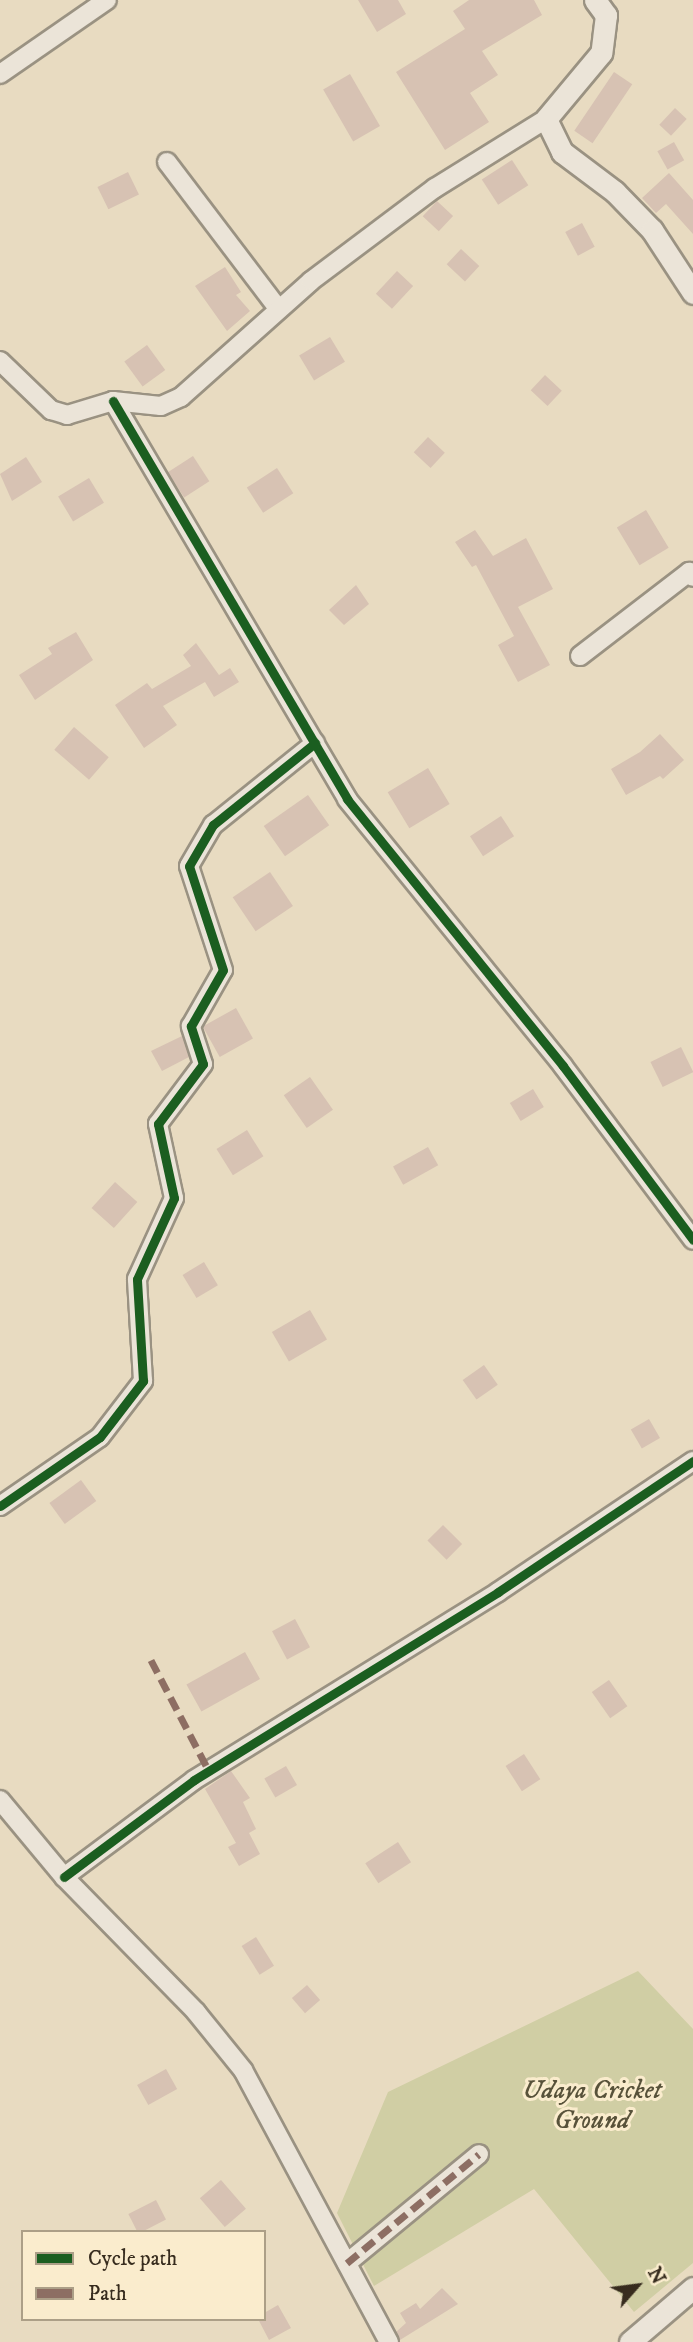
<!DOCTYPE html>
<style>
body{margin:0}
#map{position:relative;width:693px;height:2342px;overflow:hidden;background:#e8dbc1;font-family:"IM FELL DW Pica",serif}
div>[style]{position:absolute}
.green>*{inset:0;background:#d0cea4}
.building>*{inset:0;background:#d7c2b3;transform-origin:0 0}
.roads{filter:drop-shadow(2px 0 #9a9282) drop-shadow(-2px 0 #9a9282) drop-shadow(0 2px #9a9282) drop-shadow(0 -2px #9a9282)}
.minor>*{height:18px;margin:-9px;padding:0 9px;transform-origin:9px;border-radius:9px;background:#ebe4d8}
.tertiary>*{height:21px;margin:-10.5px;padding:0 10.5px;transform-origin:10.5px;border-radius:10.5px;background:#ebe4d8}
.quiet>*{height:7px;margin-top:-3.5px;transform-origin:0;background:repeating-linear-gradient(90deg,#8d6e63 0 14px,transparent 0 21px)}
.cycleway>*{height:9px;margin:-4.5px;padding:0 4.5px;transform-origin:4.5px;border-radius:4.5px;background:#1b5e20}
span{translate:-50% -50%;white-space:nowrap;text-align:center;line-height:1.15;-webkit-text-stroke:6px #faeccd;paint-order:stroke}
.park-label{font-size:26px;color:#58523a;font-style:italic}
.legend{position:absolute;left:21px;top:2230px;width:245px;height:91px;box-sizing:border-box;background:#faeccd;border:2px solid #ac9f87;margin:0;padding:9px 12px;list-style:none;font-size:21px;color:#372c1e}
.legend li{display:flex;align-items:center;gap:14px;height:35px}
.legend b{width:35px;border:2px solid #ac9f87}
.north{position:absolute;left:602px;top:2251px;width:70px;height:70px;-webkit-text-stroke:5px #faeccd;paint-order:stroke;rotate:62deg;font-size:19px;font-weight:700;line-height:28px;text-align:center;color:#372c1e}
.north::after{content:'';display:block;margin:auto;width:24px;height:32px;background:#372c1e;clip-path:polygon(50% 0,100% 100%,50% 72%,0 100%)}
</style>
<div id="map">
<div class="green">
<div style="clip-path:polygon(638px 1971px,693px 2029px,693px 2263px,634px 2312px,534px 2189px,374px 2286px,337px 2213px,388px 2092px)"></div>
</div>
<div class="building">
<div style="clip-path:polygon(358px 0,398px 0,406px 14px,377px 32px)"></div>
<div style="clip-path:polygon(469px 0,534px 0,542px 15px,482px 51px,498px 75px,470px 93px,489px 122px,445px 150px,396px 72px,465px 29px,453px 11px)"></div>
<div style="left:614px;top:72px;width:22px;height:71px;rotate:34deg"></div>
<div style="left:350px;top:74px;width:60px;height:31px;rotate:60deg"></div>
<div style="left:675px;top:108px;width:16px;height:23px;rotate:43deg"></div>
<div style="left:674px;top:142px;width:21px;height:19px;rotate:61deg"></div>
<div style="left:512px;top:160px;width:30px;height:36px;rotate:57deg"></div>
<div style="left:128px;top:172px;width:25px;height:34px;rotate:64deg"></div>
<div style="clip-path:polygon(669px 173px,693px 200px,693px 234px,666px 204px,656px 213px,642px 198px)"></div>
<div style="left:437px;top:201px;width:22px;height:21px;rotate:43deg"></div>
<div style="left:582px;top:223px;width:27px;height:19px;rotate:62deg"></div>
<div style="left:461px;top:249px;width:25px;height:21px;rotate:43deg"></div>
<div style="clip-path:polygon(225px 267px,241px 292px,236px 295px,250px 311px,227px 331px,195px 286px)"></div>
<div style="left:397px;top:271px;width:22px;height:31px;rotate:43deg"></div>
<div style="left:330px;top:337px;width:29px;height:36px;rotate:59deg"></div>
<div style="left:147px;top:345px;width:31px;height:28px;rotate:54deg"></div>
<div style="left:545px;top:375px;width:23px;height:21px;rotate:43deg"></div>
<div style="left:428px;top:437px;width:23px;height:21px;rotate:43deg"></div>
<div style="left:193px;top:456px;width:30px;height:30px;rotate:57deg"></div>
<div style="clip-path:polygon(26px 457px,42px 482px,12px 501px,0 474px)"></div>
<div style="left:277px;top:468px;width:30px;height:36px;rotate:57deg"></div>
<div style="left:89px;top:478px;width:29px;height:36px;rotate:59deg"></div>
<div style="left:646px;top:510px;width:44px;height:34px;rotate:59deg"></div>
<div style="clip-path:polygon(475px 530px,493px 556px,526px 538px,553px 589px,518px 607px,550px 665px,518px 682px,498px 645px,514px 636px,476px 565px,472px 567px,455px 542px)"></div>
<div style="clip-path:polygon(356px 585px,369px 604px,344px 625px,329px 610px)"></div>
<div style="clip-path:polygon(76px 632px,93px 660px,35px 700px,19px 675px,52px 654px,48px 648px)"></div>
<div style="clip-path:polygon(196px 643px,219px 675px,230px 668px,239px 682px,214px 697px,205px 682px,163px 706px,177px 725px,144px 748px,115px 705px,147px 683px,152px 689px,191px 666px,183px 655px)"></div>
<div style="left:74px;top:727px;width:46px;height:30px;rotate:41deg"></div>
<div style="clip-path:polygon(660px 734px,684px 760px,663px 779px,660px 776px,626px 795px,611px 769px,640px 752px)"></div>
<div style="left:428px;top:768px;width:42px;height:47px;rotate:59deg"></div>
<div style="left:308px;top:795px;width:37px;height:54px;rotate:55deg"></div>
<div style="left:501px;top:816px;width:24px;height:37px;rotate:57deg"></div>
<div style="left:270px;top:872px;width:41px;height:45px;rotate:56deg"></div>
<div style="left:236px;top:1008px;width:35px;height:38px;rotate:61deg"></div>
<div style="clip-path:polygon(182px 1036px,189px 1057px,162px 1071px,151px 1051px)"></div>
<div style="left:681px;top:1047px;width:28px;height:34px;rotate:64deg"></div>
<div style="left:310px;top:1077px;width:40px;height:32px;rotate:55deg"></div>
<div style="left:533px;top:1089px;width:21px;height:27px;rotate:59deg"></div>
<div style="left:247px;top:1130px;width:31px;height:36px;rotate:58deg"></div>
<div style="left:428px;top:1147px;width:21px;height:40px;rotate:61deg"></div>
<div style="left:115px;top:1182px;width:30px;height:35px;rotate:42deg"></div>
<div style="left:204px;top:1262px;width:27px;height:25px;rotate:59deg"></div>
<div style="left:310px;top:1310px;width:34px;height:44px;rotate:60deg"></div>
<div style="left:484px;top:1365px;width:24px;height:26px;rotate:55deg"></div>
<div style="left:649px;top:1419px;width:22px;height:21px;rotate:60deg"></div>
<div style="left:81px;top:1480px;width:26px;height:39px;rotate:54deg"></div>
<div style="left:443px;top:1525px;width:27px;height:22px;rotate:45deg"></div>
<div style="left:295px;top:1619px;width:32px;height:26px;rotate:62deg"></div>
<div style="left:245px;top:1652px;width:31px;height:67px;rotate:61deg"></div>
<div style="left:609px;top:1680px;width:32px;height:21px;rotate:55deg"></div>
<div style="left:524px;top:1754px;width:30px;height:22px;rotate:57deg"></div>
<div style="left:286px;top:1766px;width:22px;height:25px;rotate:60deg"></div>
<div style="clip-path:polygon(231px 1771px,250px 1798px,243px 1802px,256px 1829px,249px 1833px,260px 1854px,239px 1866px,228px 1847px,236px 1843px,205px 1789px)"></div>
<div style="left:398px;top:1842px;width:24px;height:39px;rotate:57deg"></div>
<div style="left:256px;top:1937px;width:34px;height:17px;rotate:58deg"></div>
<div style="left:307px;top:1985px;width:20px;height:20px;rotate:49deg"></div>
<div style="left:166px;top:2069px;width:23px;height:33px;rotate:61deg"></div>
<div style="left:221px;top:2180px;width:38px;height:28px;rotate:49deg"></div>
<div style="left:156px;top:2200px;width:22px;height:31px;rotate:63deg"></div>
<div style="clip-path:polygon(442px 2288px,458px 2304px,400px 2340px,396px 2332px,406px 2323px,400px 2313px,416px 2303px,420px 2309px)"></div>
<div style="clip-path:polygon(278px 2305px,291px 2328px,269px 2340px,258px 2319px,264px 2319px,264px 2313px)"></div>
</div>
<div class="roads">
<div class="minor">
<div style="left:0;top:74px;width:130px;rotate:-34.7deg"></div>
<div style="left:167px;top:162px;width:183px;rotate:52.8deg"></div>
<div style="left:0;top:361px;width:71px;rotate:43.9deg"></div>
<div style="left:51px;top:410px;width:17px;rotate:17deg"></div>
<div style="left:67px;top:415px;width:48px;rotate:-16.9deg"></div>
<div style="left:113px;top:401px;width:48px;rotate:5.9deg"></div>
<div style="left:161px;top:406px;width:22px;rotate:-24deg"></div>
<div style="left:181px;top:397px;width:174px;rotate:-41.7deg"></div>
<div style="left:311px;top:281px;width:155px;rotate:-36.9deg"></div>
<div style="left:435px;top:188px;width:131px;rotate:-31.9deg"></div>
<div style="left:113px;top:401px;width:462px;rotate:59.5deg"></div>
<div style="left:347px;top:799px;width:343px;rotate:51deg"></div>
<div style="left:563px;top:1066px;width:217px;rotate:53.2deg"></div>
<div style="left:580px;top:656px;width:138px;rotate:-37.6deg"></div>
<div style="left:689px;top:572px;width:6px;rotate:51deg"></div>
<div style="left:0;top:1506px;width:121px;rotate:-34.6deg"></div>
<div style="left:100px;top:1437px;width:71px;rotate:-52.5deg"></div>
<div style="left:143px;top:1381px;width:102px;rotate:-93.4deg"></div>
<div style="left:137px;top:1279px;width:89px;rotate:-65.4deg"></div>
<div style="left:174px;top:1198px;width:76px;rotate:-102.2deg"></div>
<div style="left:158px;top:1124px;width:75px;rotate:-53.1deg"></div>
<div style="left:203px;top:1064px;width:40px;rotate:-108deg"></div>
<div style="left:191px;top:1026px;width:64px;rotate:-60.3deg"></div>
<div style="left:223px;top:970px;width:109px;rotate:-108.1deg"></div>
<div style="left:189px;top:866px;width:48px;rotate:-59.7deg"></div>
<div style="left:213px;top:825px;width:131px;rotate:-38.8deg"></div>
<div style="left:0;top:1800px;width:100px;rotate:50.3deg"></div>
<div style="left:64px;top:1877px;width:189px;rotate:45.6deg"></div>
<div style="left:196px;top:2012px;width:75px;rotate:51deg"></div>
<div style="left:243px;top:2070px;width:309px;rotate:61.8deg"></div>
<div style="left:64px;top:1877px;width:162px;rotate:-36.7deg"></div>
<div style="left:194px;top:1780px;width:357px;rotate:-31.7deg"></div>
<div style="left:498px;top:1592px;width:235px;rotate:-33.9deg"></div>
<div style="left:347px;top:2263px;width:171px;rotate:-39.5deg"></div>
</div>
<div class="tertiary">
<div style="left:595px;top:0;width:19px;rotate:54deg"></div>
<div style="left:606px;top:15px;width:38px;rotate:97deg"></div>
<div style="left:601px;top:53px;width:86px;rotate:129.8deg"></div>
<div style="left:546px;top:119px;width:37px;rotate:64deg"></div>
<div style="left:562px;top:152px;width:66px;rotate:37deg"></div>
<div style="left:615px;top:192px;width:53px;rotate:45.8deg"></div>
<div style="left:652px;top:230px;width:75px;rotate:56.9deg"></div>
<div style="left:630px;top:2342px;width:83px;rotate:-40.6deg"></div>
</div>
</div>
<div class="quiet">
<div style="left:151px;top:1660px;width:125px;rotate:62.4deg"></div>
<div style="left:347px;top:2263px;width:171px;rotate:-39.5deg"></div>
</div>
<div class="cycleway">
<div style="left:113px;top:401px;width:462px;rotate:59.5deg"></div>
<div style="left:347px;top:799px;width:343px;rotate:51deg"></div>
<div style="left:563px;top:1066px;width:217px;rotate:53.2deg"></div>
<div style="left:0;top:1506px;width:121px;rotate:-34.6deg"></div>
<div style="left:100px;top:1437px;width:71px;rotate:-52.5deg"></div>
<div style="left:143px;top:1381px;width:102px;rotate:-93.4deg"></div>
<div style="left:137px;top:1279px;width:89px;rotate:-65.4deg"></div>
<div style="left:174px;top:1198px;width:76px;rotate:-102.2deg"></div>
<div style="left:158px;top:1124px;width:75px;rotate:-53.1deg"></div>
<div style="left:203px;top:1064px;width:40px;rotate:-108deg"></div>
<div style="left:191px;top:1026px;width:64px;rotate:-60.3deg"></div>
<div style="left:223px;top:970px;width:109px;rotate:-108.1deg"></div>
<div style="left:189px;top:866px;width:48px;rotate:-59.7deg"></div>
<div style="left:213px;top:825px;width:131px;rotate:-38.8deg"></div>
<div style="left:64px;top:1877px;width:162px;rotate:-36.7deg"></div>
<div style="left:194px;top:1780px;width:357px;rotate:-31.7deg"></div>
<div style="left:498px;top:1592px;width:235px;rotate:-33.9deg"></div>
</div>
<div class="park-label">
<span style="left:592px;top:2106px">Udaya Cricket<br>Ground</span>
</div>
<ul class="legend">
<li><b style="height:9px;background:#1b5e20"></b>Cycle path</li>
<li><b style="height:9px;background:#8d6e63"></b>Path</li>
</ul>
<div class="north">N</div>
</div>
